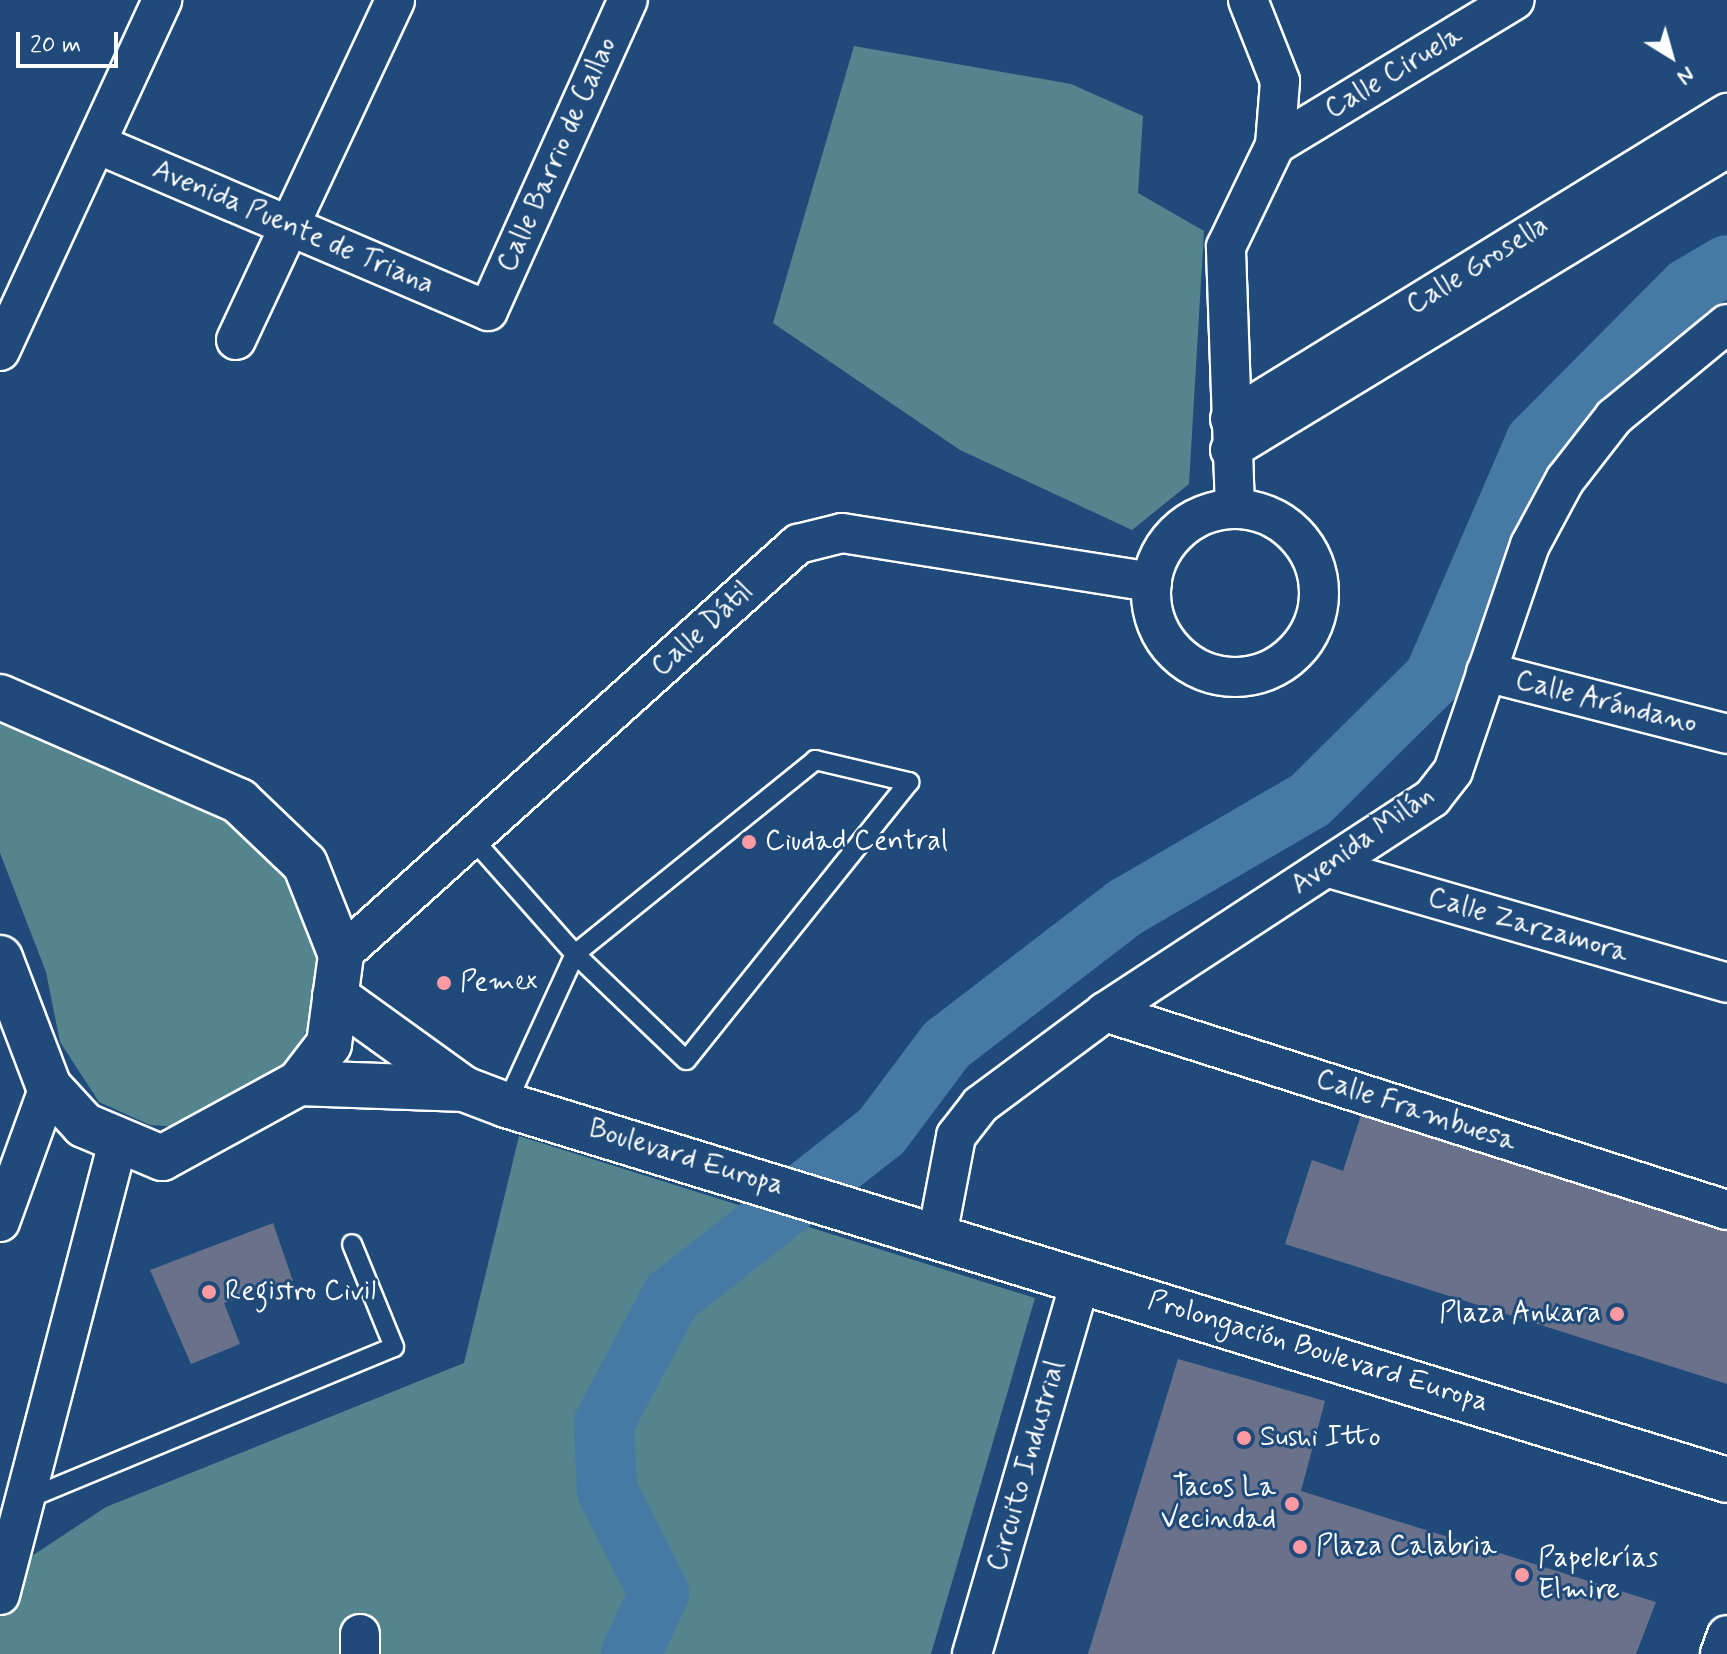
<!DOCTYPE html>
<meta charset="utf-8">
<style>
body{margin:0}
#map{position:relative;width:1727px;height:1654px;overflow:hidden;background:#1f4a7a;font-family:Mynerve,sans-serif}
div>[style]{position:absolute}
.green>*{inset:0;background:#54848e}
.river>*{height:60px;margin:-30px;padding:0 30px;transform-origin:30px;border-radius:30px;background:#4679a3}
.building>*{inset:0;background:#6a728b}
.roads{filter:drop-shadow(2px 0 #fff) drop-shadow(-2px 0 #fff) drop-shadow(0 2px #fff) drop-shadow(0 -2px #fff)}
.lane>*{height:18px;margin:-9px;padding:0 9px;transform-origin:9px;border-radius:9px;background:#1f4a7a}
.street>*{height:38px;margin:-19px;padding:0 19px;transform-origin:19px;border-radius:19px;background:#1f4a7a}
.street>.ring{margin:-19px;padding:0;box-sizing:content-box;background:none;border:38px solid #1f4a7a;border-radius:50%}
.secondary>*{height:44px;margin:-22px;padding:0 22px;transform-origin:22px;border-radius:22px;background:#1f4a7a}
.dots>*{width:22px;height:22px;translate:-50% -50%;box-sizing:border-box;border:4px solid #1f4a7a;border-radius:50%}
span{translate:-50% -50%;white-space:nowrap;text-align:center;line-height:1.15;-webkit-text-stroke:6px #1f4a7a;paint-order:stroke}
.street-label{font-size:28px;color:#fff}
.poi-label{font-size:28px;color:#fff}
.left{translate:0 -50%;text-align:left}
.right{translate:-100% -50%;text-align:right}
.north{position:absolute;left:1631px;top:16px;width:80px;height:80px;-webkit-text-stroke:6px #1f4a7a;paint-order:stroke;rotate:143deg;font-size:22px;font-weight:700;line-height:32px;text-align:center;color:#fff}
.north::after{content:'';display:block;margin:auto;width:28px;height:36px;background:#fff;clip-path:polygon(50% 0,100% 100%,50% 72%,0 100%)}
.scale{position:absolute;left:16px;top:32px;width:102px;height:36px;box-sizing:border-box;border:4px solid #fff;border-top:0;padding-left:10px;font-size:24px;line-height:28px;white-space:nowrap;color:#fff;-webkit-text-stroke:6px #1f4a7a;paint-order:stroke}
</style>
<div id="map">
<div class="green">
<div style="clip-path:polygon(854px 46px,1071px 84px,1143px 116px,1138px 193px,1204px 231px,1189px 484px,1132px 530px,960px 450px,773px 323px)"></div>
<div style="clip-path:polygon(0 721px,221px 819px,270px 853px,307px 911px,320px 962px,311px 1023px,285px 1067px,196px 1128px,150px 1125px,99px 1102px,60px 1042px,46px 972px,0 853px)"></div>
<div style="clip-path:polygon(519px 1136px,1035px 1298px,931px 1654px,0 1654px,0 1577px,106px 1507px,464px 1363px)"></div>
</div>
<div class="river">
<div style="left:631px;top:1654px;width:67px;rotate:-65.3deg"></div>
<div style="left:659px;top:1593px;width:115px;rotate:-116.8deg"></div>
<div style="left:607px;top:1490px;width:67px;rotate:-92.6deg"></div>
<div style="left:604px;top:1423px;width:143px;rotate:-62deg"></div>
<div style="left:671px;top:1297px;width:267px;rotate:-38.2deg"></div>
<div style="left:881px;top:1132px;width:109px;rotate:-53.2deg"></div>
<div style="left:946px;top:1045px;width:227px;rotate:-37.5deg"></div>
<div style="left:1126px;top:907px;width:213px;rotate:-30.2deg"></div>
<div style="left:1310px;top:800px;width:175px;rotate:-44.8deg"></div>
<div style="left:1434px;top:677px;width:256px;rotate:-66.7deg"></div>
<div style="left:1535px;top:442px;width:217px;rotate:-45.2deg"></div>
<div style="left:1688px;top:288px;width:45px;rotate:-30.5deg"></div>
</div>
<div class="building">
<div style="clip-path:polygon(1362px 1112px,1727px 1228px,1727px 1384px,1285px 1244px,1312px 1160px,1343px 1171px)"></div>
<div style="clip-path:polygon(273px 1223px,293px 1281px,224px 1303px,240px 1344px,191px 1364px,150px 1270px)"></div>
<div style="clip-path:polygon(1178px 1359px,1325px 1401px,1301px 1491px,1656px 1602px,1636px 1654px,1088px 1654px)"></div>
</div>
<div class="roads">
<div class="lane">
<div style="left:815px;top:760px;width:97px;rotate:13.2deg"></div>
<div style="left:909px;top:782px;width:356px;rotate:128.7deg"></div>
<div style="left:686px;top:1060px;width:153px;rotate:-136.3deg"></div>
<div style="left:575px;top:954px;width:309px;rotate:-38.9deg"></div>
<div style="left:472px;top:838px;width:155px;rotate:48.4deg"></div>
<div style="left:575px;top:954px;width:166px;rotate:114.6deg"></div>
<div style="left:27px;top:1499px;width:397px;rotate:-22.5deg"></div>
<div style="left:394px;top:1347px;width:111px;rotate:-112.2deg"></div>
</div>
<div class="street">
<div style="left:97px;top:144px;width:425px;rotate:23.1deg"></div>
<div style="left:488px;top:311px;width:341px;rotate:-65.8deg"></div>
<div style="left:1275px;top:145px;width:280px;rotate:-31.2deg"></div>
<div style="left:236px;top:340px;width:375px;rotate:-64.9deg"></div>
<div style="left:0;top:351px;width:387px;rotate:-65.2deg"></div>
<div style="left:1230px;top:419px;width:584px;rotate:-31.62deg"></div>
<div style="left:1230px;top:450px;width:582px;rotate:-31.28deg"></div>
<div style="left:1235px;top:508px;width:261px;rotate:-92deg"></div>
<div style="left:1226px;top:247px;width:113px;rotate:-64.3deg"></div>
<div style="left:1275px;top:145px;width:64px;rotate:-85.5deg"></div>
<div style="left:1280px;top:81px;width:87px;rotate:-111.6deg"></div>
<div class="ring" style="left:1151px;top:509px;width:130px;height:130px"></div>
<div style="left:1486px;top:672px;width:249px;rotate:14.4deg"></div>
<div style="left:1329px;top:868px;width:414px;rotate:16.1deg"></div>
<div style="left:341px;top:955px;width:615px;rotate:-41.97deg"></div>
<div style="left:798px;top:544px;width:45px;rotate:-14deg"></div>
<div style="left:842px;top:533px;width:314px;rotate:9deg"></div>
<div style="left:1105px;top:1012px;width:653px;rotate:17.66deg"></div>
<div style="left:0;top:1222px;width:144px;rotate:-70.1deg"></div>
<div style="left:937px;top:1236px;width:102px;rotate:-79.2deg"></div>
<div style="left:956px;top:1136px;width:39px;rotate:-52deg"></div>
<div style="left:980px;top:1105px;width:156px;rotate:-36.6deg"></div>
<div style="left:1105px;top:1012px;width:391px;rotate:-33.2deg"></div>
<div style="left:1432px;top:798px;width:34px;rotate:-52deg"></div>
<div style="left:1453px;top:771px;width:239px;rotate:-71.2deg"></div>
<div style="left:1530px;top:545px;width:74px;rotate:-61.7deg"></div>
<div style="left:1565px;top:480px;width:80px;rotate:-52.1deg"></div>
<div style="left:1614px;top:417px;width:146px;rotate:-39.5deg"></div>
<div style="left:0;top:1595px;width:465px;rotate:-75.4deg"></div>
<div style="left:360px;top:1654px;width:20px;rotate:-90deg"></div>
<div style="left:972px;top:1654px;width:391px;rotate:-73.8deg"></div>
<div style="left:1720px;top:1654px;width:20px;rotate:-70deg"></div>
</div>
<div class="secondary">
<div style="left:0;top:697px;width:261px;rotate:23.5deg"></div>
<div style="left:239px;top:801px;width:91px;rotate:43.7deg"></div>
<div style="left:305px;top:864px;width:98px;rotate:68.4deg"></div>
<div style="left:341px;top:955px;width:90px;rotate:97.7deg"></div>
<div style="left:329px;top:1044px;width:49px;rotate:127.6deg"></div>
<div style="left:299px;top:1083px;width:156px;rotate:151.3deg"></div>
<div style="left:162px;top:1158px;width:85px;rotate:-157.1deg"></div>
<div style="left:84px;top:1125px;width:52px;rotate:-132.6deg"></div>
<div style="left:49px;top:1087px;width:138px;rotate:-110.8deg"></div>
<div style="left:335px;top:996px;width:159px;rotate:35.8deg"></div>
<div style="left:464px;top:1089px;width:45px;rotate:20.9deg"></div>
<div style="left:506px;top:1105px;width:1277px;rotate:17.07deg"></div>
<div style="left:299px;top:1083px;width:165px;rotate:2.1deg"></div>
</div>
</div>
<div class="dots">
<div style="left:749px;top:842px;background:#ff9aa2"></div>
<div style="left:444px;top:983px;background:#ff9aa2"></div>
<div style="left:209px;top:1292px;background:#ff9aa2"></div>
<div style="left:1617px;top:1314px;background:#ff9aa2"></div>
<div style="left:1244px;top:1438px;background:#ff9aa2"></div>
<div style="left:1292px;top:1504px;background:#ff9aa2"></div>
<div style="left:1300px;top:1547px;background:#ff9aa2"></div>
<div style="left:1522px;top:1575px;background:#ff9aa2"></div>
</div>
<div class="street-label">
<span style="left:1394px;top:73px;rotate:-31deg">Calle Ciruela</span>
<span style="left:558px;top:155px;rotate:-66deg">Calle Barrio de Callao</span>
<span style="left:293px;top:228px;rotate:23deg">Avenida Puente de Triana</span>
<span style="left:1478px;top:266px;rotate:-32deg">Calle Grosella</span>
<span style="left:703px;top:630px;rotate:-42deg">Calle Dátil</span>
<span style="left:1606px;top:703px;rotate:14deg">Calle Arándano</span>
<span style="left:1363px;top:841px;rotate:-35deg">Avenida Milán</span>
<span style="left:1528px;top:926px;rotate:16deg">Calle Zarzamora</span>
<span style="left:1416px;top:1111px;rotate:18deg">Calle Frambuesa</span>
<span style="left:686px;top:1158px;rotate:17deg">Boulevard Europa</span>
<span style="left:1318px;top:1352px;rotate:17deg">Prolongación Boulevard Europa</span>
<span style="left:1027px;top:1466px;rotate:-74deg">Circuito Industrial</span>
</div>
<div class="poi-label">
<span class="left" style="left:765px;top:842px">Ciudad Central</span>
<span class="left" style="left:460px;top:983px">Pemex</span>
<span class="left" style="left:225px;top:1292px">Registro Civil</span>
<span class="right" style="left:1601px;top:1314px">Plaza Ankara</span>
<span class="left" style="left:1260px;top:1438px">Sushi Itto</span>
<span class="right" style="left:1276px;top:1504px">Tacos La<br>Vecindad</span>
<span class="left" style="left:1316px;top:1547px">Plaza Calabria</span>
<span class="left" style="left:1538px;top:1575px">Papelerías<br>Elmire</span>
</div>
<div class="north">N</div>
<div class="scale">20 m</div>
</div>
